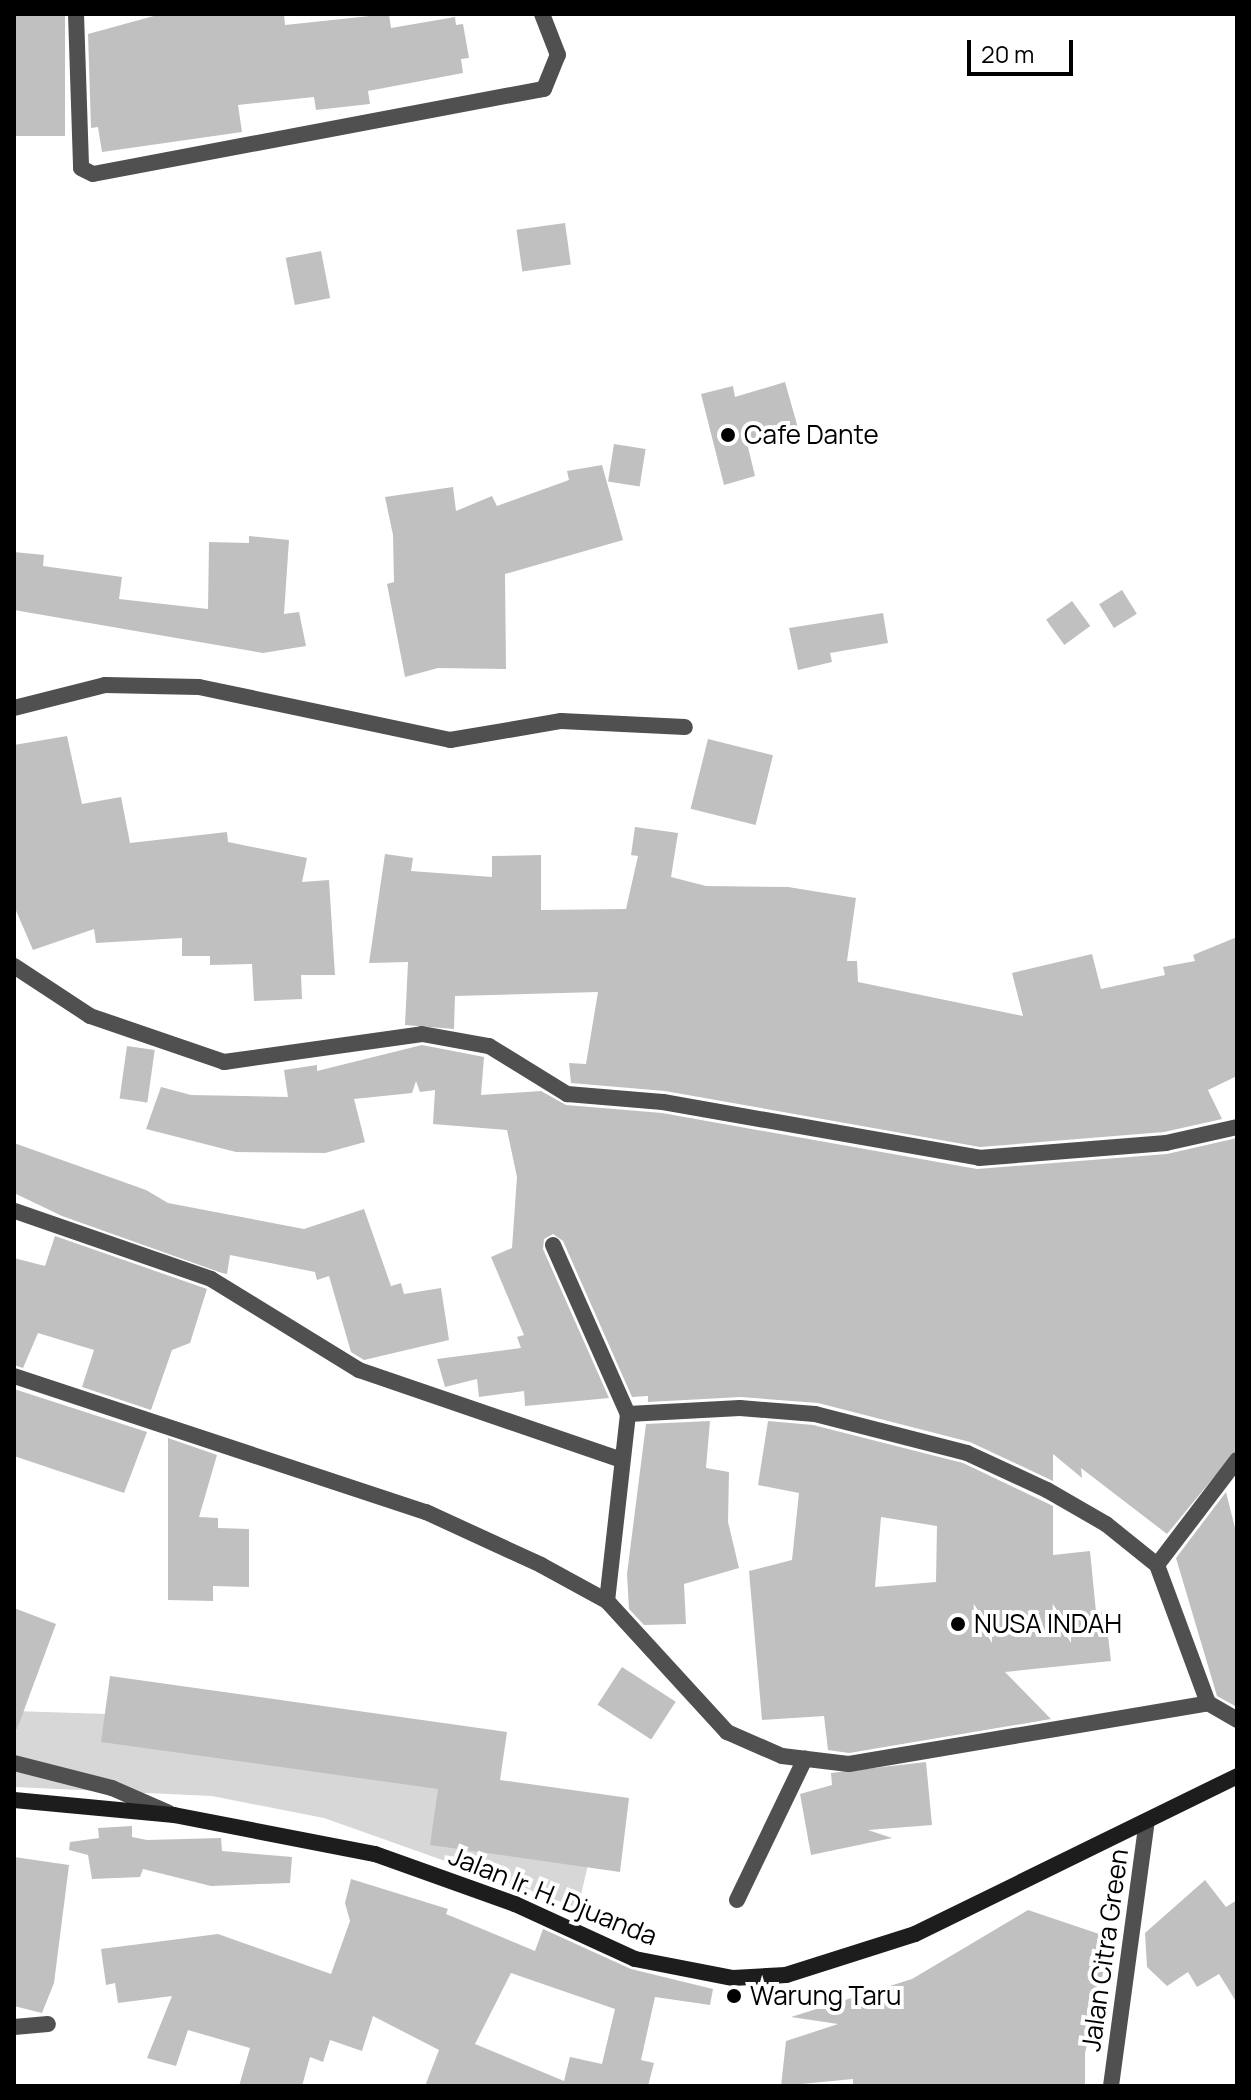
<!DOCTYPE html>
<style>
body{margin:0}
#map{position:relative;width:1251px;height:2100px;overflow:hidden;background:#fff;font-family:Manrope,sans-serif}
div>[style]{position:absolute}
.green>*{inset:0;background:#d7d7d7}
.building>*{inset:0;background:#c0c0c0;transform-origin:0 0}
.minor>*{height:16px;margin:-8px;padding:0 8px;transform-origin:8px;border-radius:8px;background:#505050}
.tertiary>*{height:16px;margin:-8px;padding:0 8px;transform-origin:8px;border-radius:8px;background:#505050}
.secondary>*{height:16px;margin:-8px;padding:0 8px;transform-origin:8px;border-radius:8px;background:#1d1d1d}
.dots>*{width:22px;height:22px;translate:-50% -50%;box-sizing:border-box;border:4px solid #fff;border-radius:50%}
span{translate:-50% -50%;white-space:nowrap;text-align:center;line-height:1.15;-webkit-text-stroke:8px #fff;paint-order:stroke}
.poi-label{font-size:26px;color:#000}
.left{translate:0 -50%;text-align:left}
.street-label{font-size:26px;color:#000}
.frame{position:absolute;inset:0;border:16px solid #000;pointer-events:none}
.scale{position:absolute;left:967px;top:40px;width:106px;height:36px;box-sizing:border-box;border:4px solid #000;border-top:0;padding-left:10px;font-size:24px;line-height:28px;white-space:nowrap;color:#000;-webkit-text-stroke:6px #fff;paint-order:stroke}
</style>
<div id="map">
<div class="green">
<div style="clip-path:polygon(14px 1711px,232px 1718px,596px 1830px,578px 1908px,324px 1818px,212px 1796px,14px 1787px)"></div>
</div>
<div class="building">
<div style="left:14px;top:14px;width:51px;height:122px"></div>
<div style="clip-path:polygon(161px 14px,284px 14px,285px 25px,389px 14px,391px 28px,455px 17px,456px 25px,463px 24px,469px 58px,461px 59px,463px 73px,368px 91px,370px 104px,316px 110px,314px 97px,238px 105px,242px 132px,102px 152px,98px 127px,91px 128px,88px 34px)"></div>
<div style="left:565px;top:223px;width:42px;height:49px;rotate:82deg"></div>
<div style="left:321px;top:251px;width:48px;height:36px;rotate:79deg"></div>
<div style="clip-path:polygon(785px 382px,798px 428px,747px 443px,755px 476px,724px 485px,701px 394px,733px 386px,735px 397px)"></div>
<div style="left:614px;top:444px;width:32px;height:38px;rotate:9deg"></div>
<div style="clip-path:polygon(602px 465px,623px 540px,505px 574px,506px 669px,438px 668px,405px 677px,387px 584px,394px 582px,393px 535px,385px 497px,453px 487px,456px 511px,492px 496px,497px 506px,569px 480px,567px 471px)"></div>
<div style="clip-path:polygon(249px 536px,289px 540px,284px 614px,299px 612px,306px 646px,263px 653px,14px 610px,14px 552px,44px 555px,43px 566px,122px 577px,119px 599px,208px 609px,209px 542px,249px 543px)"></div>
<div style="left:1122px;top:590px;width:28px;height:27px;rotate:58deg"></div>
<div style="left:1072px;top:601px;width:31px;height:32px;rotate:54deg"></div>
<div style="clip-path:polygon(883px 613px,888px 643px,830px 653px,832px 662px,798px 670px,789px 628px)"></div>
<div style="clip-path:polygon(67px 736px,82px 804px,121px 797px,130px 843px,227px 832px,228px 842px,307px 858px,302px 882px,329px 880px,335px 975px,301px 975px,302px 999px,254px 1001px,252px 964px,210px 965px,210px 956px,182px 956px,182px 938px,96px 943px,94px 929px,33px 950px,14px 906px,14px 745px)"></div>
<div style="left:708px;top:739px;width:67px;height:72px;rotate:14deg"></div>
<div style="clip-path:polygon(635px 827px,678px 833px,671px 877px,706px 886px,788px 887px,856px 898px,847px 961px,857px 961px,858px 982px,1023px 1016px,1012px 973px,1092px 954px,1101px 989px,1165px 975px,1163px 967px,1195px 961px,1193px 955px,1237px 937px,1237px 1076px,1208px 1090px,1222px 1119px,1164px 1132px,980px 1147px,665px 1091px,571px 1083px,569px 1063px,586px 1064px,598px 992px,455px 996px,454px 1029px,405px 1025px,408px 962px,369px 963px,385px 854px,413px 858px,411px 871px,492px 877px,492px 856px,541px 855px,541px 910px,626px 909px,638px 856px,631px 855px)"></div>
<div style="clip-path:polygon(422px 1045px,484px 1057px,481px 1095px,541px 1091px,566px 1105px,662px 1113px,977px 1169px,1167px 1154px,1237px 1138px,1237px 1449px,1167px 1534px,1081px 1468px,1082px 1478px,1053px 1454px,1053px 1481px,970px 1442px,818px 1403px,741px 1397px,648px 1402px,648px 1396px,632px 1397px,563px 1241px,553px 1234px,544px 1239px,543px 1249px,609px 1398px,525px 1406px,524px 1391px,479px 1397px,477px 1379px,445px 1387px,437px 1359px,521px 1348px,517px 1337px,524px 1335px,491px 1257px,512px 1248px,517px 1177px,507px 1130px,433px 1124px,435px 1090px,420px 1092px,416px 1081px,412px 1093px,354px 1099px,365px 1142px,325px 1153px,236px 1152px,146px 1129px,161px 1087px,191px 1095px,288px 1097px,284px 1070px,317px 1065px,317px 1071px)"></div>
<div style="left:127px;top:1046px;width:28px;height:53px;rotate:8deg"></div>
<div style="clip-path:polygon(14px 1143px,146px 1190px,168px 1203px,304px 1229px,364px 1209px,391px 1286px,401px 1283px,404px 1294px,441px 1288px,449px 1340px,364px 1360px,351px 1352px,329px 1276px,317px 1280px,315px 1272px,230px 1255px,227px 1274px,222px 1273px,62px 1216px,14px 1193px)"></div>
<div style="clip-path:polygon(55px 1236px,207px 1289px,190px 1343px,172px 1350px,151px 1410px,82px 1387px,94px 1350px,38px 1333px,23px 1368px,14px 1365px,14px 1258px,45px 1266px)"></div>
<div style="clip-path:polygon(14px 1389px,147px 1432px,124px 1493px,14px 1456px)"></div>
<div style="clip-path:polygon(710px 1421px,706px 1468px,729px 1472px,728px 1522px,739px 1568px,684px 1584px,686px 1624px,644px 1625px,629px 1609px,627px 1574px,646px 1424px)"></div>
<div style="clip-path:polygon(evenodd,768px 1421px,813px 1425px,963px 1463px,1053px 1506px,1053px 1555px,1090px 1551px,1096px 1612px,1105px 1610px,1111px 1661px,1005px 1672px,1051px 1719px,849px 1753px,828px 1750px,824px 1716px,762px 1720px,749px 1571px,792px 1560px,799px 1493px,758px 1485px,768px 1421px,881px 1517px,937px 1526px,936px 1582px,875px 1587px,881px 1517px)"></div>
<div style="clip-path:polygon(168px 1438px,217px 1455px,199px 1517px,218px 1518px,218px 1528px,249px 1529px,249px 1587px,213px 1586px,213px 1601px,168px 1600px)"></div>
<div style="clip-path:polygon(1226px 1492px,1237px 1536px,1237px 1707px,1217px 1696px,1176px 1558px)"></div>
<div style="clip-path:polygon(14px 1608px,56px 1624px,17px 1729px,14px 1729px)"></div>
<div style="left:622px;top:1667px;width:64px;height:45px;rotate:33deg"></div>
<div style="clip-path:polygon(110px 1676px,507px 1732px,500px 1780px,629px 1798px,620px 1872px,430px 1845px,438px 1789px,101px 1742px)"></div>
<div style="clip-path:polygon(926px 1762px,932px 1825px,868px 1830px,892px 1838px,811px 1855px,800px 1794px,832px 1785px,831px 1773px)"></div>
<div style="clip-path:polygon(132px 1826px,132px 1837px,147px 1840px,221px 1838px,222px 1851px,292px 1857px,290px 1883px,211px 1886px,143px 1869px,140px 1877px,92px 1879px,88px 1855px,69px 1850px,70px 1842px,99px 1838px,98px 1828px)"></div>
<div style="clip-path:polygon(14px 1857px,69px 1865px,54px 1983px,42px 2013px,14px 2006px)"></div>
<div style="clip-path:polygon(evenodd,351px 1879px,448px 1909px,446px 1914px,535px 1951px,543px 1929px,631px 1969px,713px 1989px,710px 2005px,655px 1997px,641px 2060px,654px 2063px,648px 2086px,425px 2086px,439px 2050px,373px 2016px,362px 2051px,330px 2040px,323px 2062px,310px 2057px,302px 2086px,239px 2086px,250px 2048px,188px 2030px,176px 2066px,147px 2058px,172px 1996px,118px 2003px,115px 1983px,106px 1985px,101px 1949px,218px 1934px,331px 1974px,350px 1921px,345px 1903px,351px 1879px,511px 1973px,615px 2009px,602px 2064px,570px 2057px,564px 2081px,475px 2044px,511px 1973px)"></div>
<div style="clip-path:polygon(1205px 1880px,1226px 1907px,1237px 1900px,1237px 2003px,1219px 1974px,1197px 1987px,1188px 1972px,1167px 1986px,1147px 1967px,1145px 1933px)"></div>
<div style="clip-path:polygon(1028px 1910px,1111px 1938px,1085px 2053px,1085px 2086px,853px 2086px,853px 2079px,781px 2086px,786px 2041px,838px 2024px,791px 2017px,912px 1979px)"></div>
</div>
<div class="minor">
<div style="left:76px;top:14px;width:154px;rotate:88.1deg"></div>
<div style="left:81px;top:168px;width:13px;rotate:27deg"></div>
<div style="left:93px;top:174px;width:459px;rotate:-10.7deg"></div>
<div style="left:544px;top:89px;width:37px;rotate:-68deg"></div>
<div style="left:558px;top:55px;width:44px;rotate:-111.3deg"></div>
<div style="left:14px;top:708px;width:94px;rotate:-14.2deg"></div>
<div style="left:105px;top:685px;width:94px;rotate:1.2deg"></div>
<div style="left:199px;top:687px;width:257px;rotate:11.9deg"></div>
<div style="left:450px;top:740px;width:113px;rotate:-9.7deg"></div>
<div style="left:561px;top:721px;width:124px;rotate:2.8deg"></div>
<div style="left:14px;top:966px;width:91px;rotate:33.3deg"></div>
<div style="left:90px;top:1016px;width:142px;rotate:18.9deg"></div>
<div style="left:224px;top:1062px;width:200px;rotate:-8deg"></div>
<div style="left:422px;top:1034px;width:68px;rotate:10.2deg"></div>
<div style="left:489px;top:1046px;width:92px;rotate:31.6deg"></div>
<div style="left:567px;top:1094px;width:96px;rotate:4.8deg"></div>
<div style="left:663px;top:1102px;width:321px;rotate:10deg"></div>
<div style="left:979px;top:1158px;width:188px;rotate:-4.6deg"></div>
<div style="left:1166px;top:1143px;width:73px;rotate:-12.7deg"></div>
<div style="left:15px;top:1211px;width:207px;rotate:19.1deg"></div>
<div style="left:211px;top:1279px;width:174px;rotate:31.6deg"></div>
<div style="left:359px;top:1370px;width:275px;rotate:18.9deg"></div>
<div style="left:553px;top:1245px;width:185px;rotate:66.1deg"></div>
<div style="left:628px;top:1414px;width:188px;rotate:96.4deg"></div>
<div style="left:14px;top:1376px;width:434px;rotate:18.3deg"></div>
<div style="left:426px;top:1512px;width:127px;rotate:24.7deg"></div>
<div style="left:541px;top:1565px;width:75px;rotate:28.6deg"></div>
<div style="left:607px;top:1601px;width:178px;rotate:47.5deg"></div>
<div style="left:727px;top:1732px;width:60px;rotate:23.6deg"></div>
<div style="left:782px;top:1756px;width:67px;rotate:6.8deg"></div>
<div style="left:849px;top:1764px;width:364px;rotate:-9.6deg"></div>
<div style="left:628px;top:1414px;width:112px;rotate:-3.1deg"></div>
<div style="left:740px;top:1408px;width:75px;rotate:4.6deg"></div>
<div style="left:815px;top:1414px;width:157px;rotate:14.4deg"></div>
<div style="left:967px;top:1453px;width:88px;rotate:24.8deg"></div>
<div style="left:1047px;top:1490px;width:68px;rotate:30deg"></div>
<div style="left:1106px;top:1524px;width:65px;rotate:38.8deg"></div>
<div style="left:1157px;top:1565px;width:147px;rotate:69.7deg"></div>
<div style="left:1208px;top:1703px;width:34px;rotate:30deg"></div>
<div style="left:1157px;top:1565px;width:132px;rotate:-52.7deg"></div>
<div style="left:737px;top:1900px;width:157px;rotate:-64.3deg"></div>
<div style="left:14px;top:2027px;width:34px;rotate:-5deg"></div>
</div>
<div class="tertiary">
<div style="left:14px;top:1763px;width:101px;rotate:14.3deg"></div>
<div style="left:112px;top:1788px;width:62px;rotate:23.7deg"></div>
<div style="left:1111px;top:2086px;width:267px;rotate:-82.3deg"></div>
</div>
<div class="secondary">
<div style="left:14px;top:1800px;width:161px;rotate:5.4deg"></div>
<div style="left:174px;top:1815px;width:205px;rotate:11deg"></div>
<div style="left:375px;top:1854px;width:149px;rotate:19.7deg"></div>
<div style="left:515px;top:1904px;width:132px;rotate:24.6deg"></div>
<div style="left:635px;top:1959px;width:100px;rotate:11deg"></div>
<div style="left:733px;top:1978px;width:53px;rotate:-3.2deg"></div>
<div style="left:786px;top:1975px;width:135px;rotate:-17.6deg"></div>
<div style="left:915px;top:1934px;width:359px;rotate:-26.1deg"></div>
</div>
<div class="dots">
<div style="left:728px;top:435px;background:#000"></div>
<div style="left:958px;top:1624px;background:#000"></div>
<div style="left:734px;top:1996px;background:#000"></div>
</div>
<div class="poi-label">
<span class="left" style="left:744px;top:435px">Cafe Dante</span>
<span class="left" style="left:974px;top:1624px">NUSA INDAH</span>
<span class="left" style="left:750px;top:1996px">Warung Taru</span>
</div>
<div class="street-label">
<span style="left:553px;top:1896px;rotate:22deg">Jalan Ir. H. Djuanda</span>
<span style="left:1105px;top:1950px;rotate:-82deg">Jalan Citra Green</span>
</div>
<div class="frame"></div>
<div class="scale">20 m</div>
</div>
